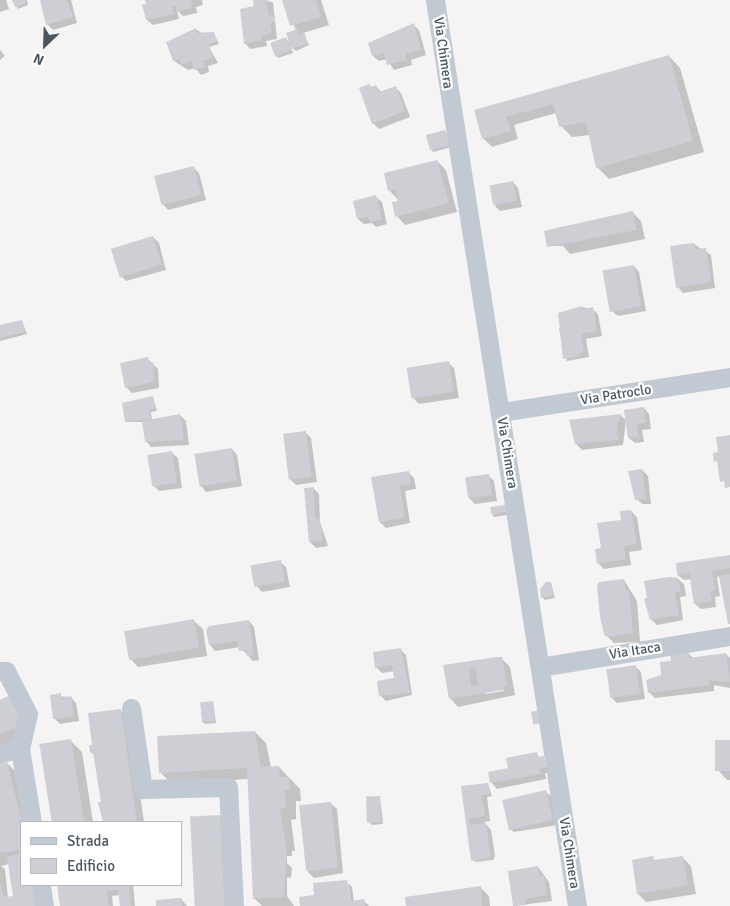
<!DOCTYPE html>
<style>
body{margin:0}
#map{position:relative;width:730px;height:906px;overflow:hidden;background:#f5f3f3;font-family:Signika,sans-serif}
div>[style]{position:absolute}
.shadow>*{inset:0;background:#0003}
.building>*{inset:0;background:#cdcfd5;transform-origin:0 0}
.street>*{height:19px;margin:-9.5px;padding:0 9.5px;transform-origin:9.5px;border-radius:9.5px;background:#c1cad2}
span{translate:-50% -50%;white-space:nowrap;text-align:center;line-height:1.15;-webkit-text-stroke:4.5px #fff;paint-order:stroke}
.street-label{font-size:14px;color:#4a5661}
.legend{position:absolute;left:20px;top:821px;width:162px;height:65px;box-sizing:border-box;background:#fff;border:1px solid #b7bbc0;margin:0;padding:6px 9px;list-style:none;font-size:15px;color:#4a5661}
.legend li{display:flex;align-items:center;gap:10px;height:25px}
.legend b{width:25px;border:1px solid #b7bbc0}
.north{position:absolute;left:20px;top:20px;width:50px;height:50px;-webkit-text-stroke:4px #fff;paint-order:stroke;rotate:204deg;font-size:14px;font-weight:700;line-height:20px;text-align:center;color:#4a5661}
.north::after{content:'';display:block;margin:auto;width:18px;height:22px;background:#4a5661;clip-path:polygon(50% 0,100% 100%,50% 72%,0 100%)}
</style>
<div id="map">
<div class="shadow">
<div style="clip-path:polygon(0 0,6px 0,9px 9px,0 12px)"></div>
<div style="clip-path:polygon(13px 0,27px 0,28px 5px,18px 9px)"></div>
<div style="clip-path:polygon(41px 0,71px 0,77px 23px,53px 30px,47px 24px)"></div>
<div style="clip-path:polygon(146px 0,202px 0,203px 5px,196px 7px,197px 13px,183px 16px,177px 10px,179px 19px,153px 25px,147px 20px)"></div>
<div style="clip-path:polygon(254px 0,273px 2px,277px 39px,266px 41px,267px 46px,250px 49px,245px 43px,256px 7px)"></div>
<div style="clip-path:polygon(283px 0,321px 0,329px 25px,303px 33px,309px 45px,296px 51px,290px 45px,293px 53px,278px 58px,276px 56px,286px 39px,292px 44px,296px 30px)"></div>
<div style="clip-path:polygon(413px 24px,419px 30px,426px 55px,411px 60px,412px 65px,394px 70px,387px 59px,379px 61px,373px 56px)"></div>
<div style="clip-path:polygon(195px 29px,207px 36px,214px 34px,219px 44px,209px 47px,218px 63px,208px 66px,209px 72px,201px 75px,195px 68px,188px 70px,174px 61px)"></div>
<div style="clip-path:polygon(0 50px,5px 56px,0 60px)"></div>
<div style="clip-path:polygon(669px 56px,680px 68px,704px 152px,609px 179px,597px 167px,590px 135px,572px 137px,561px 126px,556px 113px,514px 125px,518px 139px,492px 147px,483px 138px,475px 111px)"></div>
<div style="clip-path:polygon(376px 86px,382px 93px,396px 88px,401px 93px,410px 117px,379px 129px,373px 123px)"></div>
<div style="clip-path:polygon(445px 132px,455px 146px,433px 152px,431px 149px)"></div>
<div style="clip-path:polygon(437px 161px,446px 170px,457px 212px,405px 225px,397px 216px,400px 202px,389px 190px)"></div>
<div style="clip-path:polygon(193px 167px,199px 173px,206px 200px,168px 210px,163px 204px)"></div>
<div style="clip-path:polygon(513px 182px,518px 188px,522px 207px,500px 211px,495px 206px)"></div>
<div style="clip-path:polygon(376px 197px,382px 202px,387px 224px,376px 227px,372px 223px,364px 224px,358px 219px)"></div>
<div style="clip-path:polygon(633px 213px,641px 221px,645px 239px,570px 254px,563px 246px,548px 246px,558px 232px,557px 228px)"></div>
<div style="clip-path:polygon(153px 237px,159px 243px,166px 270px,126px 281px,120px 275px)"></div>
<div style="clip-path:polygon(694px 244px,711px 255px,715px 288px,683px 293px,678px 287px)"></div>
<div style="clip-path:polygon(634px 266px,639px 272px,646px 311px,618px 316px,612px 311px)"></div>
<div style="clip-path:polygon(582px 307px,592px 309px,598px 314px,602px 336px,586px 339px,589px 357px,567px 361px,559px 329px)"></div>
<div style="clip-path:polygon(22px 321px,27px 334px,0 341px,0 326px)"></div>
<div style="clip-path:polygon(148px 359px,158px 369px,159px 388px,132px 393px,126px 387px)"></div>
<div style="clip-path:polygon(448px 363px,454px 368px,459px 398px,419px 404px,413px 398px)"></div>
<div style="clip-path:polygon(153px 398px,157px 411px,151px 412px,152px 421px,180px 415px,186px 421px,189px 445px,151px 447px,146px 441px,143px 422px,126px 422px)"></div>
<div style="clip-path:polygon(644px 408px,649px 414px,651px 429px,642px 430px,644px 442px,635px 443px,629px 438px)"></div>
<div style="clip-path:polygon(620px 415px,626px 420px,623px 445px,582px 450px,576px 444px)"></div>
<div style="clip-path:polygon(305px 432px,311px 438px,317px 482px,296px 485px,290px 479px)"></div>
<div style="clip-path:polygon(232px 449px,237px 455px,242px 486px,206px 492px,201px 486px)"></div>
<div style="clip-path:polygon(172px 453px,178px 458px,182px 488px,159px 491px,153px 485px)"></div>
<div style="clip-path:polygon(642px 470px,648px 476px,651px 504px,642px 504px,636px 498px)"></div>
<div style="clip-path:polygon(408px 472px,414px 478px,416px 489px,405px 491px,410px 523px,386px 528px,380px 522px,372px 478px)"></div>
<div style="clip-path:polygon(488px 475px,494px 481px,497px 501px,475px 504px,469px 498px)"></div>
<div style="clip-path:polygon(313px 488px,319px 494px,320px 522px,328px 546px,316px 548px,310px 542px)"></div>
<div style="clip-path:polygon(514px 508px,515px 514px,494px 517px,492px 514px)"></div>
<div style="clip-path:polygon(631px 511px,637px 517px,642px 550px,629px 552px,631px 565px,604px 569px,598px 563px,602px 549px)"></div>
<div style="clip-path:polygon(730px 556px,730px 624px,720px 576px,717px 577px,720px 596px,715px 597px,716px 607px,701px 609px,695px 604px,691px 579px,684px 580px,678px 575px,677px 564px)"></div>
<div style="clip-path:polygon(280px 562px,286px 567px,290px 587px,262px 592px,257px 586px)"></div>
<div style="clip-path:polygon(678px 579px,684px 584px,686px 596px,680px 597px,683px 620px,657px 625px,651px 619px)"></div>
<div style="clip-path:polygon(624px 580px,637px 601px,640px 642px,614px 643px,605px 634px)"></div>
<div style="clip-path:polygon(551px 583px,555px 598px,545px 600px,542px 597px)"></div>
<div style="clip-path:polygon(194px 621px,203px 629px,207px 656px,138px 667px,130px 658px)"></div>
<div style="clip-path:polygon(249px 621px,254px 627px,259px 660px,253px 661px,240px 647px,215px 651px,210px 645px,207px 630px)"></div>
<div style="clip-path:polygon(400px 649px,406px 655px,412px 695px,386px 701px,380px 695px,396px 679px,395px 671px,382px 673px,376px 667px)"></div>
<div style="clip-path:polygon(687px 652px,693px 658px,726px 654px,730px 658px,730px 688px,714px 685px,714px 691px,655px 698px,649px 692px)"></div>
<div style="clip-path:polygon(evenodd,502px 659px,510px 667px,515px 695px,458px 707px,450px 698px,445px 667px,502px 659px,503px 689px,504px 691px,485px 694px,485px 692px,503px 689px)"></div>
<div style="clip-path:polygon(635px 666px,641px 672px,645px 699px,617px 703px,612px 698px)"></div>
<div style="clip-path:polygon(14px 695px,32px 737px,0 748px,0 700px)"></div>
<div style="clip-path:polygon(51px 696px,71px 697px,76px 703px,79px 721px,60px 724px,54px 718px)"></div>
<div style="clip-path:polygon(213px 702px,216px 723px,205px 724px,202px 721px)"></div>
<div style="clip-path:polygon(120px 710px,129px 719px,144px 822px,104px 822px,99px 803px,102px 803px,95px 756px,91px 752px)"></div>
<div style="clip-path:polygon(255px 732px,266px 743px,271px 767px,279px 767px,300px 789px,301px 801px,296px 801px,296px 819px,291px 820px,295px 851px,292px 851px,292px 856px,287px 856px,287px 863px,292px 868px,291px 878px,287px 877px,287px 896px,294px 906px,262px 906px,254px 898px,249px 779px,172px 784px,160px 772px)"></div>
<div style="clip-path:polygon(71px 741px,82px 752px,93px 822px,53px 822px,41px 745px)"></div>
<div style="clip-path:polygon(730px 741px,730px 780px,727px 780px,719px 771px)"></div>
<div style="clip-path:polygon(537px 754px,551px 773px,545px 773px,546px 779px,497px 789px,492px 783px,490px 773px,510px 769px)"></div>
<div style="clip-path:polygon(evenodd,7px 763px,18px 774px,30px 822px,21px 822px,21px 885px,37px 885px,0 906px,0 765px,7px 763px,9px 864px,14px 897px,8px 898px,5px 869px,1px 866px,9px 864px)"></div>
<div style="clip-path:polygon(488px 784px,492px 796px,487px 797px,490px 821px,484px 822px,491px 830px,495px 856px,493px 860px,475px 862px,463px 787px)"></div>
<div style="clip-path:polygon(546px 792px,552px 797px,558px 825px,514px 832px,508px 827px)"></div>
<div style="clip-path:polygon(380px 797px,383px 824px,372px 825px,370px 823px)"></div>
<div style="clip-path:polygon(331px 804px,337px 809px,343px 873px,314px 878px,308px 872px)"></div>
<div style="clip-path:polygon(220px 816px,229px 825px,232px 906px,196px 906px)"></div>
<div style="clip-path:polygon(682px 857px,691px 866px,696px 894px,646px 902px,638px 894px,652px 858px,655px 861px)"></div>
<div style="clip-path:polygon(538px 867px,549px 882px,552px 901px,514px 906px,509px 872px)"></div>
<div style="clip-path:polygon(348px 883px,352px 887px,354px 902px,364px 901px,369px 906px,351px 906px)"></div>
<div style="clip-path:polygon(58px 885px,133px 885px,135px 906px,121px 906px,120px 895px,112px 896px,113px 906px,61px 906px)"></div>
<div style="clip-path:polygon(481px 888px,489px 896px,490px 906px,407px 906px)"></div>
<div style="clip-path:polygon(181px 899px,187px 906px,157px 906px)"></div>
</div>
<div class="building">
<div style="clip-path:polygon(12px 0,25px 0,26px 3px,15px 7px)"></div>
<div style="clip-path:polygon(40px 0,67px 0,73px 17px,46px 25px)"></div>
<div style="clip-path:polygon(145px 0,191px 0,192px 8px,176px 11px,175px 6px,172px 6px,174px 14px,146px 20px,142px 5px,146px 4px)"></div>
<div style="clip-path:polygon(253px 0,269px 0,266px 2px,269px 16px,273px 15px,275px 22px,270px 23px,272px 33px,261px 36px,262px 40px,244px 44px,240px 9px,254px 6px)"></div>
<div style="clip-path:polygon(282px 0,316px 0,321px 17px,290px 26px)"></div>
<div style="clip-path:polygon(414px 23px,421px 50px,406px 54px,407px 60px,387px 65px,384px 53px,372px 56px,368px 43px)"></div>
<div style="clip-path:polygon(196px 28px,197px 33px,214px 32px,217px 41px,209px 44px,213px 58px,203px 61px,205px 67px,194px 70px,192px 61px,181px 65px,180px 59px,173px 61px,166px 42px)"></div>
<div style="clip-path:polygon(297px 29px,299px 35px,304px 32px,308px 43px,292px 49px,286px 33px)"></div>
<div style="left:286px;top:37px;width:14px;height:17px;rotate:69deg"></div>
<div style="clip-path:polygon(669px 55px,693px 141px,596px 168px,586px 122px,559px 127px,553px 104px,506px 117px,511px 131px,482px 139px,474px 110px)"></div>
<div style="clip-path:polygon(369px 84px,371px 87px,376px 85px,379px 92px,396px 86px,405px 111px,372px 124px,359px 88px)"></div>
<div style="clip-path:polygon(445px 130px,447px 135px,451px 134px,454px 144px,430px 150px,426px 135px)"></div>
<div style="clip-path:polygon(437px 160px,449px 203px,395px 217px,392px 202px,398px 201px,395px 189px,388px 191px,384px 173px)"></div>
<div style="left:194px;top:166px;width:30px;height:41px;rotate:76deg"></div>
<div style="left:513px;top:181px;width:20px;height:24px;rotate:79deg"></div>
<div style="clip-path:polygon(376px 195px,382px 219px,370px 222px,368px 217px,357px 219px,353px 201px)"></div>
<div style="clip-path:polygon(633px 211px,637px 230px,547px 247px,544px 231px)"></div>
<div style="left:153px;top:236px;width:30px;height:44px;rotate:73deg"></div>
<div style="clip-path:polygon(694px 243px,695px 249px,706px 248px,711px 282px,676px 288px,670px 246px)"></div>
<div style="left:634px;top:265px;width:42px;height:32px;rotate:80deg"></div>
<div style="clip-path:polygon(582px 306px,583px 309px,593px 307px,597px 331px,581px 334px,584px 352px,579px 353px,580px 356px,563px 359px,558px 313px)"></div>
<div style="clip-path:polygon(22px 320px,25px 332px,0 338px,0 325px)"></div>
<div style="clip-path:polygon(148px 357px,150px 363px,153px 362px,154px 382px,125px 388px,120px 363px)"></div>
<div style="left:449px;top:361px;width:31px;height:43px;rotate:81deg"></div>
<div style="clip-path:polygon(153px 396px,155px 409px,149px 409px,150px 419px,125px 422px,122px 403px)"></div>
<div style="clip-path:polygon(644px 407px,646px 423px,637px 424px,639px 437px,628px 438px,624px 410px)"></div>
<div style="clip-path:polygon(180px 414px,184px 440px,145px 442px,142px 421px)"></div>
<div style="clip-path:polygon(621px 414px,617px 428px,618px 440px,575px 444px,569px 420px)"></div>
<div style="left:306px;top:431px;width:46px;height:23px;rotate:83deg"></div>
<div style="clip-path:polygon(730px 435px,730px 487px,725px 488px,724px 481px,720px 482px,717px 461px,714px 462px,713px 453px,718px 452px,716px 437px)"></div>
<div style="left:232px;top:448px;width:33px;height:38px;rotate:81deg"></div>
<div style="left:172px;top:451px;width:32px;height:25px;rotate:81deg"></div>
<div style="clip-path:polygon(642px 469px,646px 499px,635px 500px,628px 471px)"></div>
<div style="clip-path:polygon(409px 471px,411px 484px,400px 486px,405px 518px,379px 522px,371px 477px)"></div>
<div style="left:489px;top:474px;width:21px;height:24px;rotate:82deg"></div>
<div style="clip-path:polygon(314px 487px,315px 518px,318px 518px,321px 527px,323px 541px,309px 542px,304px 488px)"></div>
<div style="left:512px;top:504px;width:7px;height:22px;rotate:82deg"></div>
<div style="clip-path:polygon(631px 510px,637px 544px,624px 546px,626px 559px,597px 564px,595px 549px,601px 548px,597px 523px,621px 520px,620px 511px)"></div>
<div style="clip-path:polygon(730px 555px,730px 568px,712px 571px,715px 590px,710px 591px,712px 601px,694px 604px,689px 573px,677px 575px,676px 563px)"></div>
<div style="left:281px;top:560px;width:22px;height:31px;rotate:80deg"></div>
<div style="clip-path:polygon(730px 574px,730px 624px,728px 624px,719px 576px)"></div>
<div style="clip-path:polygon(669px 577px,678px 578px,681px 591px,675px 592px,679px 615px,650px 620px,644px 599px,647px 598px,644px 581px)"></div>
<div style="clip-path:polygon(624px 579px,626px 591px,629px 591px,633px 633px,608px 637px,604px 635px,600px 616px,597px 585px,599px 582px)"></div>
<div style="clip-path:polygon(546px 582px,551px 582px,553px 596px,541px 598px,540px 589px)"></div>
<div style="left:194px;top:619px;width:29px;height:71px;rotate:80deg"></div>
<div style="clip-path:polygon(249px 620px,254px 655px,247px 656px,246px 650px,239px 651px,237px 641px,209px 645px,206px 630px,209px 626px)"></div>
<div style="clip-path:polygon(401px 648px,410px 693px,379px 696px,377px 681px,394px 678px,392px 665px,375px 668px,373px 652px)"></div>
<div style="clip-path:polygon(688px 651px,689px 658px,726px 653px,730px 682px,709px 680px,709px 685px,648px 693px,646px 680px,661px 675px,660px 662px,671px 661px,670px 653px)"></div>
<div style="clip-path:polygon(evenodd,497px 657px,502px 657px,503px 662px,507px 686px,502px 687px,503px 690px,449px 699px,443px 665px,497px 657px,475px 668px,478px 685px,471px 686px,469px 669px,475px 668px)"></div>
<div style="left:636px;top:665px;width:29px;height:30px;rotate:82deg"></div>
<div style="clip-path:polygon(15px 693px,21px 726px,0 734px,0 700px)"></div>
<div style="clip-path:polygon(61px 693px,61px 698px,71px 696px,74px 716px,53px 719px,50px 695px)"></div>
<div style="left:213px;top:701px;width:20px;height:13px;rotate:84deg"></div>
<div style="clip-path:polygon(121px 709px,137px 822px,103px 822px,98px 802px,101px 802px,93px 752px,90px 753px,89px 745px,92px 745px,88px 713px)"></div>
<div style="left:542px;top:710px;width:13px;height:11px;rotate:81deg"></div>
<div style="clip-path:polygon(255px 731px,261px 767px,279px 766px,280px 777px,289px 777px,290px 790px,285px 790px,286px 808px,280px 809px,287px 851px,284px 897px,253px 899px,247px 768px,159px 773px,157px 736px)"></div>
<div style="left:71px;top:739px;width:84px;height:32px;rotate:81deg"></div>
<div style="left:730px;top:740px;width:31px;height:15px;rotate:90deg"></div>
<div style="clip-path:polygon(537px 752px,538px 757px,544px 756px,546px 767px,540px 768px,541px 774px,490px 783px,488px 772px,508px 768px,506px 758px)"></div>
<div style="clip-path:polygon(7px 762px,22px 822px,21px 885px,37px 885px,40px 906px,0 906px,0 882px,4px 897px,13px 896px,7px 857px,19px 854px,19px 850px,0 853px,0 763px)"></div>
<div style="clip-path:polygon(488px 783px,490px 794px,482px 795px,485px 816px,469px 819px,470px 825px,486px 823px,491px 858px,471px 861px,461px 786px)"></div>
<div style="left:546px;top:790px;width:31px;height:45px;rotate:77deg"></div>
<div style="left:380px;top:796px;width:26px;height:14px;rotate:88deg"></div>
<div style="left:331px;top:802px;width:66px;height:32px;rotate:84deg"></div>
<div style="left:220px;top:815px;width:91px;height:30px;rotate:87deg"></div>
<div style="clip-path:polygon(653px 856px,654px 860px,683px 856px,688px 885px,637px 894px,632px 860px)"></div>
<div style="clip-path:polygon(538px 866px,540px 876px,544px 875px,547px 895px,526px 899px,526px 905px,513px 906px,508px 871px)"></div>
<div style="clip-path:polygon(347px 880px,350px 901px,365px 899px,365px 906px,300px 906px,299px 897px,314px 895px,313px 883px)"></div>
<div style="clip-path:polygon(57px 885px,129px 885px,131px 906px,120px 906px,118px 890px,107px 891px,109px 906px,60px 906px)"></div>
<div style="clip-path:polygon(481px 886px,482px 906px,406px 906px,405px 897px)"></div>
<div style="clip-path:polygon(181px 898px,182px 906px,156px 906px,156px 900px)"></div>
</div>
<div class="street">
<div style="left:435px;top:0;width:917px;rotate:81.09deg"></div>
<div style="left:501px;top:412px;width:232px;rotate:-8.7deg"></div>
<div style="left:540px;top:667px;width:193px;rotate:-9.3deg"></div>
<div style="left:0;top:671px;width:6px"></div>
<div style="left:6px;top:671px;width:48px;rotate:62.9deg"></div>
<div style="left:28px;top:714px;width:36px;rotate:103deg"></div>
<div style="left:131px;top:708px;width:82px;rotate:81.6deg"></div>
<div style="left:143px;top:789px;width:85px;rotate:-1.3deg"></div>
<div style="left:228px;top:787px;width:119px;rotate:87.1deg"></div>
<div style="left:0;top:753px;width:20px;rotate:-11deg"></div>
<div style="left:20px;top:749px;width:74px;rotate:80.7deg"></div>
<div style="left:41px;top:885px;width:21px;rotate:82deg"></div>
</div>
<div class="street-label">
<span style="left:443px;top:53px;rotate:82deg">Via Chimera</span>
<span style="left:616px;top:395px;rotate:-9deg">Via Patroclo</span>
<span style="left:507px;top:453px;rotate:81deg">Via Chimera</span>
<span style="left:635px;top:651px;rotate:-9deg">Via Itaca</span>
<span style="left:569px;top:853px;rotate:81deg">Via Chimera</span>
</div>
<ul class="legend">
<li><b style="height:6px;background:#c1cad2"></b>Strada</li>
<li><b style="height:14px;background:#cdcfd5"></b>Edificio</li>
</ul>
<div class="north">N</div>
</div>
